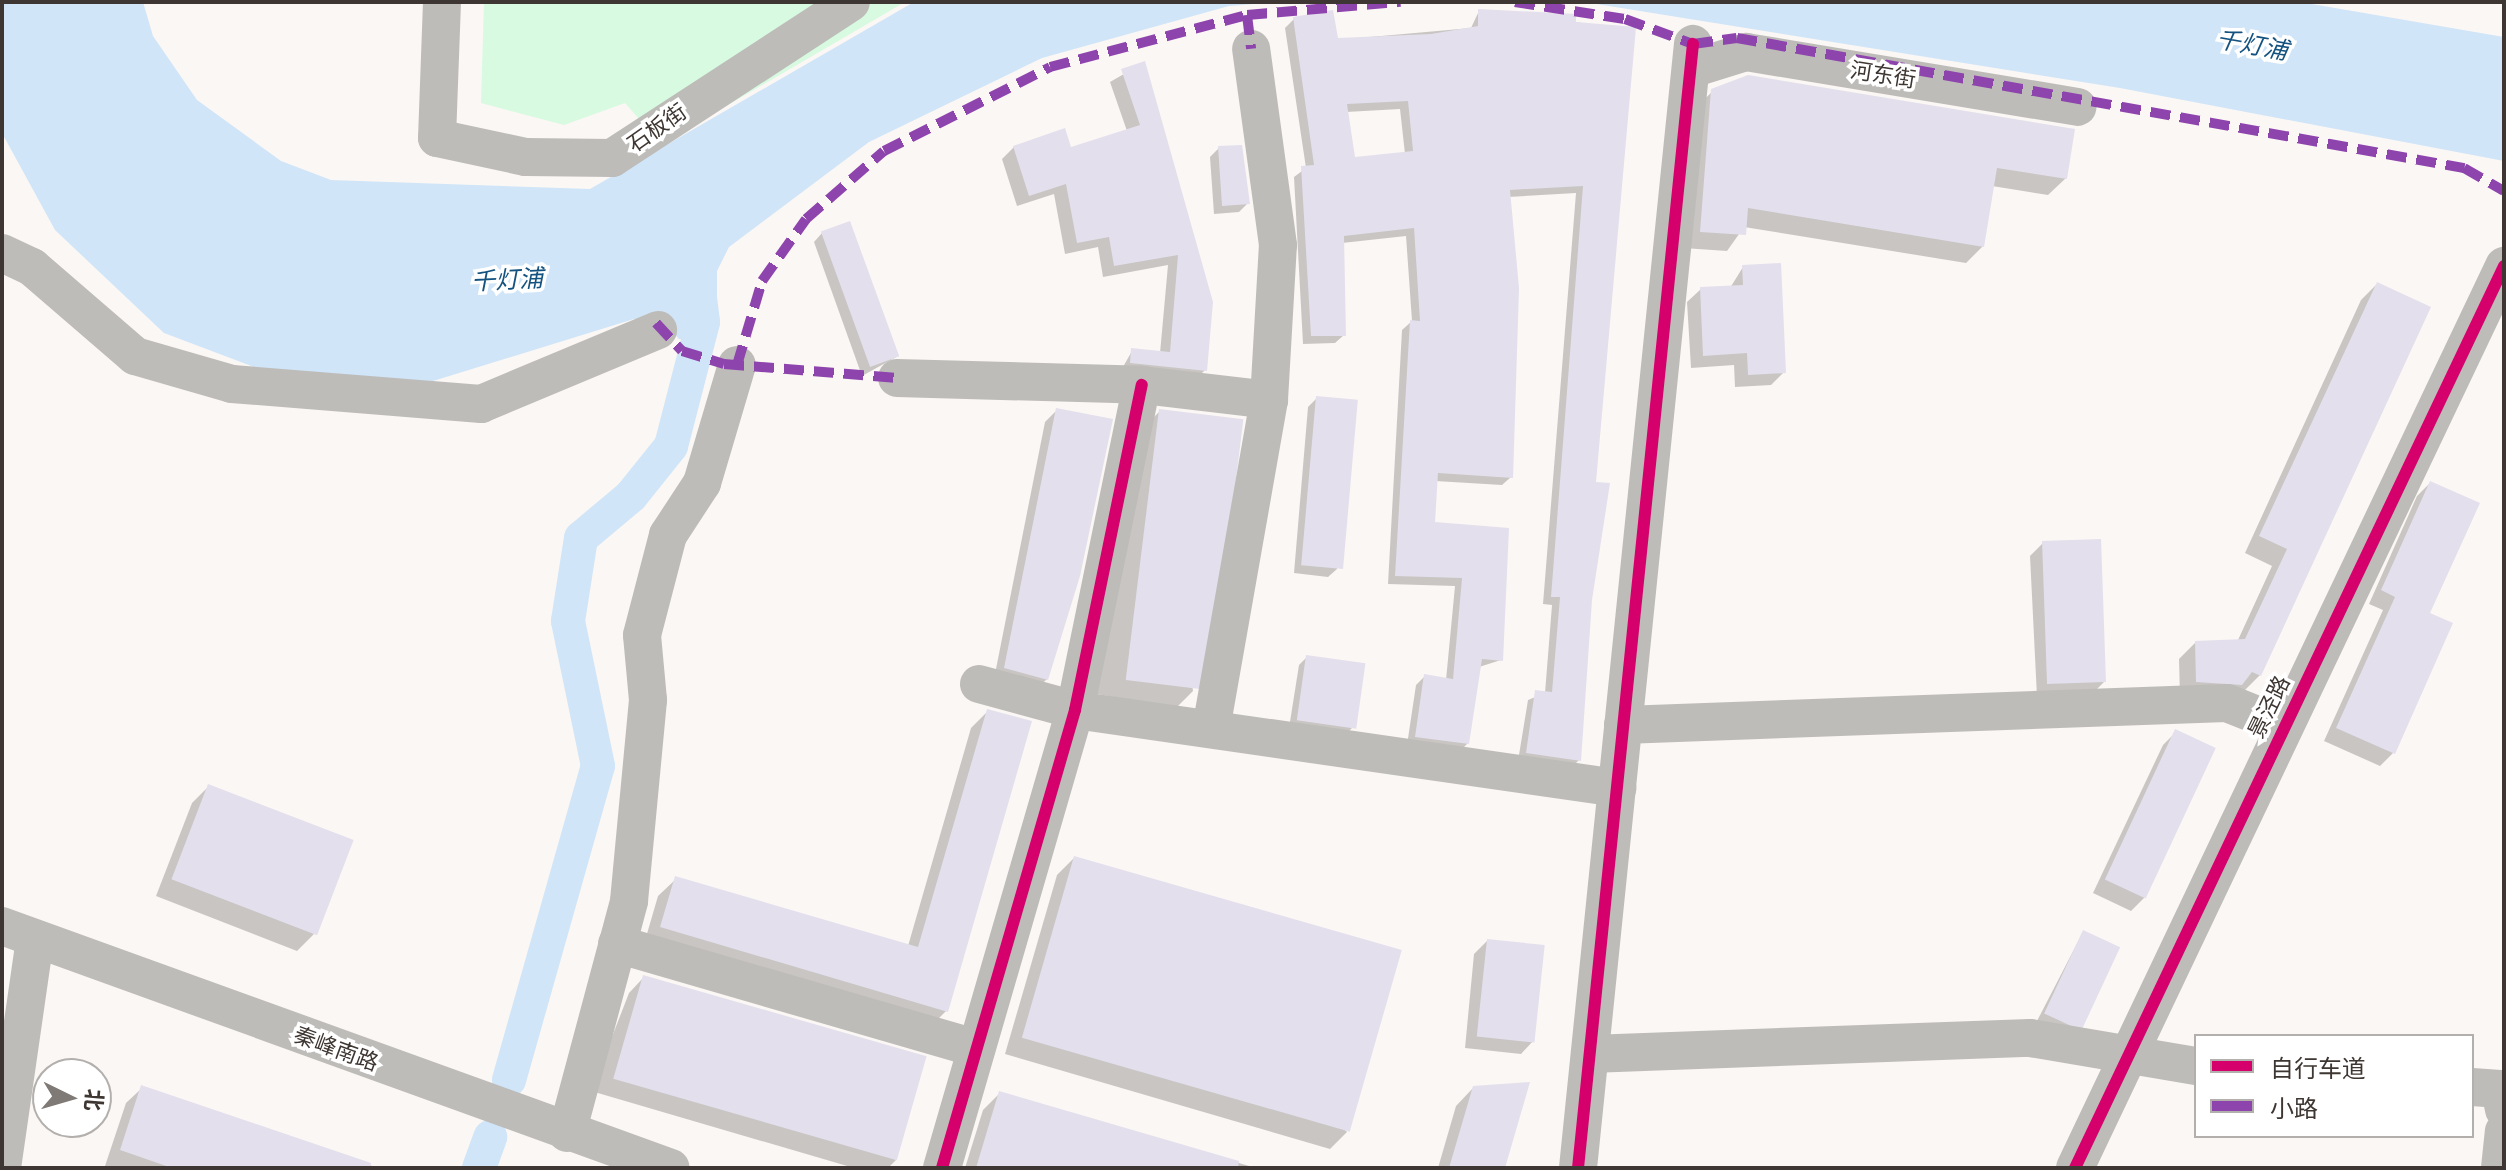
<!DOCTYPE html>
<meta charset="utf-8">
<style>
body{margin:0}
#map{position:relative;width:2506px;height:1170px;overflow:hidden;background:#fbf7f4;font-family:"Archivo Narrow","Noto Sans SC",sans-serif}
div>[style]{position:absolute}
.green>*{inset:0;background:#d7fae1}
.water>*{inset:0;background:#d0e5f8}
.shadow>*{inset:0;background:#0003}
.canal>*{height:34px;margin:-17px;padding:0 17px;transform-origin:17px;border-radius:17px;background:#d0e5f8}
.building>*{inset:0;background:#e3dfec;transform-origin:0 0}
.minor>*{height:38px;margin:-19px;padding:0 19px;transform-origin:19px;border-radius:19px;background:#bebcb9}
.quiet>*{height:10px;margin-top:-5px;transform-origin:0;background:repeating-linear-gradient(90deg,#8e44ad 0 20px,transparent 0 30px)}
.cycleway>*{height:12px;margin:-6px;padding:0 6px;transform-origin:6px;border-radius:6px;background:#d6006c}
span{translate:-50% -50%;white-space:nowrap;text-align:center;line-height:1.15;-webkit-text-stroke:7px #fff;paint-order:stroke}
.street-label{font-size:22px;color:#3e3632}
.water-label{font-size:24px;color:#14527f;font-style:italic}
.frame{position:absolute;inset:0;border:4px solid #3e3632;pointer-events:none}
.legend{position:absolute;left:2194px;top:1034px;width:280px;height:104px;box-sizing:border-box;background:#fff;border:2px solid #b2afad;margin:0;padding:10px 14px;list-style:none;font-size:24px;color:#3e3632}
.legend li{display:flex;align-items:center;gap:16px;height:40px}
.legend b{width:40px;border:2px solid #b2afad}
.north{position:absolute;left:32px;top:1058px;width:80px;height:80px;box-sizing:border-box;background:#fff;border:2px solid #b2afad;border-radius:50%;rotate:95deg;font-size:22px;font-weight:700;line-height:32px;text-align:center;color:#3e3632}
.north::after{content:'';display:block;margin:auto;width:28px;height:36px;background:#807a76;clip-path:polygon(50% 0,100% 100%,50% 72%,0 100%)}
</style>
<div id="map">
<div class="green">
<div style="clip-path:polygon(484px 2px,905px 2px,661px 144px,625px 103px,564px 125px,481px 103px)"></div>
</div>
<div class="water">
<div style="clip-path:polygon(2px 2px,143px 2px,153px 36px,197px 100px,281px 161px,331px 180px,590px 189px,914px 2px,1278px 2px,1229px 6px,1042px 58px,869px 142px,729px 247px,717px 271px,717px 321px,695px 341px,679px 339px,663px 321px,634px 319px,404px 390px,275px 375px,164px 333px,55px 230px,2px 133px)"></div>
<div style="clip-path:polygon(1584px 2px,2300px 2px,2504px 37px,2504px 161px,2120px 88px)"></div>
</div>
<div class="shadow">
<div style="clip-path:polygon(evenodd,1479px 11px,1634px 29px,1594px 484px,1579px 760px,1571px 768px,1518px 761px,1528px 700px,1545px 693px,1552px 605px,1543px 604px,1576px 193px,1508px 197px,1511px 477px,1502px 485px,1435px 481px,1433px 524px,1507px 530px,1501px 660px,1479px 667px,1467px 744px,1459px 752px,1407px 745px,1416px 685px,1425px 676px,1446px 680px,1455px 586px,1388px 584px,1402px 330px,1412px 321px,1406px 236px,1342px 243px,1344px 335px,1335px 343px,1303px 344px,1294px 177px,1306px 168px,1285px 28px,1294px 19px,1336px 40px,1471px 28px,1479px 11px,1400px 109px,1405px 154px,1353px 159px,1346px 112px,1400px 109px)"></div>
<div style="clip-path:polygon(1143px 63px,1205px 370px,1194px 381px,1119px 374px,1132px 351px,1160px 353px,1168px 265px,1103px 277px,1098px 247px,1065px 254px,1054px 194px,1017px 206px,1002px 159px,1014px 147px,1070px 150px,1127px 131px,1110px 82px)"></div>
<div style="clip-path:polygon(1713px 91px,2066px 178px,2048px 195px,1992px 186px,1983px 246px,1966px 263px,1744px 227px,1727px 251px,1683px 248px,1695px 108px)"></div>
<div style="clip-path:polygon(1219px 148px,1248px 203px,1239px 212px,1214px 214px,1210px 157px)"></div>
<div style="clip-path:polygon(822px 233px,898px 356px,862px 376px,814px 242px)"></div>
<div style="clip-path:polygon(1743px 267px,1784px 372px,1771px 385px,1735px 387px,1734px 365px,1691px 368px,1687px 302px,1701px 289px,1730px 288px)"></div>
<div style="clip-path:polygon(2377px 284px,2260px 675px,2244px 691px,2180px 698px,2179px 659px,2195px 643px,2238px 640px,2272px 566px,2245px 553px,2361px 300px)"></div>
<div style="clip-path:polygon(1317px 398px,1337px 569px,1328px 577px,1294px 573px,1308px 407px)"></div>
<div style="clip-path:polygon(1056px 411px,1047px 679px,1035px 690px,994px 679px,1045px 422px)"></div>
<div style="clip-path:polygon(1160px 411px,1193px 691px,1176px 708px,1091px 693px,1143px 428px)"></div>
<div style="clip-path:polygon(2430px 483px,2428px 614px,2393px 753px,2380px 766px,2324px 741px,2383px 610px,2369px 604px,2417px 496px)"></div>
<div style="clip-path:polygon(2043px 543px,2105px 681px,2092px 694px,2037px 697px,2030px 556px)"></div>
<div style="clip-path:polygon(1307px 657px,1353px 727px,1344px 736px,1289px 728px,1299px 665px)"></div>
<div style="clip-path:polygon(988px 711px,946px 1011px,929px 1028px,644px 944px,658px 896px,676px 879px,908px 946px,971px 728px)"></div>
<div style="clip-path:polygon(2176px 732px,2144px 898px,2131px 911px,2093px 893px,2163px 745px)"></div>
<div style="clip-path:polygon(209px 786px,314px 934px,297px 951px,156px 896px,192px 803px)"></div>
<div style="clip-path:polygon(1074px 858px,1347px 1132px,1330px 1149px,1005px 1054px,1057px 875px)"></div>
<div style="clip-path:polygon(2083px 932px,2082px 1024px,2073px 1032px,2037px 1021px)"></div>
<div style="clip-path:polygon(1487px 941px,1534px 1040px,1521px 1054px,1465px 1048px,1474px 954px)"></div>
<div style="clip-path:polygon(644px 977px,896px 1160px,888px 1168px,854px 1168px,591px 1091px,629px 993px)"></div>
<div style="clip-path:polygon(142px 1088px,378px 1168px,105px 1166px,126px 1103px)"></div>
<div style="clip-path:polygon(1473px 1088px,1503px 1168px,1438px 1168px,1456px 1106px)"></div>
<div style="clip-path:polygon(1000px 1093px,1256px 1168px,965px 1168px,983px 1110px)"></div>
</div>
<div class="canal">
<div style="left:509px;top:1080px;width:326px;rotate:-74.2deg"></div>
<div style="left:598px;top:766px;width:148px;rotate:-101.7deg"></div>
<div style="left:568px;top:621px;width:84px;rotate:-81.1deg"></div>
<div style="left:581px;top:538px;width:65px;rotate:-40deg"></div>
<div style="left:631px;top:496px;width:64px;rotate:-51.3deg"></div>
<div style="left:671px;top:446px;width:128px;rotate:-75.5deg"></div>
<div style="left:703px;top:322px;width:31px;rotate:-97deg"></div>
<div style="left:479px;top:1168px;width:33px;rotate:-70deg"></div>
</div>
<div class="building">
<div style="clip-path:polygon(evenodd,1478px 9px,1576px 14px,1576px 22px,1636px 27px,1596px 482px,1610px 483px,1592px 600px,1581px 761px,1526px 753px,1535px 690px,1552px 692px,1560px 597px,1551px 597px,1583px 186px,1510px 190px,1519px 288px,1513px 478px,1438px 473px,1435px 522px,1509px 528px,1503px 661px,1482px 659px,1469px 744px,1415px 737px,1424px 674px,1453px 679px,1462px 578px,1395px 576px,1410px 320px,1420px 321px,1414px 228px,1344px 236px,1346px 336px,1311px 336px,1301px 166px,1314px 165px,1293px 17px,1333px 10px,1338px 38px,1431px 34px,1478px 26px,1478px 9px,1408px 101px,1413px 151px,1355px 157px,1347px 104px,1408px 101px)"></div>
<div style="clip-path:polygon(1145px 61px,1213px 302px,1207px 371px,1130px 363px,1131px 348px,1170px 352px,1178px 255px,1114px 266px,1109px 237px,1077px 243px,1066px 184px,1029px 196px,1013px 146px,1065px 128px,1071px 147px,1140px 125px,1121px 69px)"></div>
<div style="clip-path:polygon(1748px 75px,2075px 129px,2067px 179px,1997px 168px,1984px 247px,1748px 208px,1746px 235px,1700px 232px,1711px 89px)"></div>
<div style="clip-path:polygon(1242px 145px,1250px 204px,1222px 206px,1218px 146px)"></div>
<div style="left:850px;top:221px;width:144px;height:31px;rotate:70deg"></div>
<div style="clip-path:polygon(1781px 263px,1786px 373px,1748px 375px,1747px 353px,1703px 356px,1700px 287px,1743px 285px,1742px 265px)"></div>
<div style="clip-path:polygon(2377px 282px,2431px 307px,2261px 676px,2252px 672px,2242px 685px,2196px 682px,2195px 641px,2245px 639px,2287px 549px,2259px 536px)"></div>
<div style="left:1316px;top:396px;width:42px;height:170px;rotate:5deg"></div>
<div style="clip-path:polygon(1056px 408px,1113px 419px,1080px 576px,1048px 680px,1004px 668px)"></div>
<div style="left:1159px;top:409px;width:85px;height:273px;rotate:7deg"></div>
<div style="clip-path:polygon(2430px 481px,2480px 503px,2430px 613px,2453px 623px,2395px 754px,2336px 728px,2395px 597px,2381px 590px)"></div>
<div style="left:2101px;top:539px;width:143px;height:59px;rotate:88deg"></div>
<div style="left:1306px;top:655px;width:60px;height:66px;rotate:8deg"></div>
<div style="clip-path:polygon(987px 709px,1032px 721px,948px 1012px,660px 927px,675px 876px,918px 947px)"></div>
<div style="left:2175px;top:729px;width:45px;height:166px;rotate:25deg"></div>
<div style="left:208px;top:784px;width:156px;height:102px;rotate:21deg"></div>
<div style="left:1074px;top:856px;width:341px;height:189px;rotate:16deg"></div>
<div style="left:2083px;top:930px;width:41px;height:92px;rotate:25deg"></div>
<div style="left:1487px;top:939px;width:58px;height:98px;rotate:6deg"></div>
<div style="left:643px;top:975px;width:295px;height:108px;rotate:16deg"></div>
<div style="clip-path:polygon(1530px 1082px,1505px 1168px,1449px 1168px,1473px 1086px)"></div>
<div style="clip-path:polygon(141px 1085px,371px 1163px,370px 1168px,172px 1168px,120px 1150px)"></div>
<div style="clip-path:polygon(999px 1091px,1239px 1161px,1238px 1168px,976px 1168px)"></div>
</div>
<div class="minor">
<div style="left:442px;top:2px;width:136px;rotate:92.1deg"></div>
<div style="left:437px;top:138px;width:91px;rotate:12.1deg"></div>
<div style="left:526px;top:157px;width:86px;rotate:0.7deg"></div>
<div style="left:612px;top:158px;width:285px;rotate:-33.1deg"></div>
<div style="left:1691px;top:69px;width:58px;rotate:-17.2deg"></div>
<div style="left:1746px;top:52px;width:336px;rotate:9.4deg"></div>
<div style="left:2px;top:253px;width:33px;rotate:25deg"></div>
<div style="left:32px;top:267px;width:136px;rotate:40.8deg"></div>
<div style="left:135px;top:356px;width:101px;rotate:16.1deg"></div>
<div style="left:232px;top:384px;width:250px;rotate:4.6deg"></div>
<div style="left:481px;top:404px;width:192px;rotate:-22.7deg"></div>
<div style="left:897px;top:378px;width:245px;rotate:1.6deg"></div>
<div style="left:1142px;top:385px;width:128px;rotate:6.7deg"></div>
<div style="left:979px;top:684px;width:99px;rotate:15.2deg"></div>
<div style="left:1075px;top:710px;width:548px;rotate:8.19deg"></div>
<div style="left:1623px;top:725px;width:604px;rotate:-2.09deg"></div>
<div style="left:2227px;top:703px;width:59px;rotate:21.8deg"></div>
<div style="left:1211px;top:729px;width:334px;rotate:-80deg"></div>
<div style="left:1269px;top:400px;width:155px;rotate:-86.7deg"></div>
<div style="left:1278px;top:245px;width:198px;rotate:-97.8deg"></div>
<div style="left:2px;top:926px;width:711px;rotate:19.89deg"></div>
<div style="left:617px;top:944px;width:374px;rotate:16.2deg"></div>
<div style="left:1590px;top:1054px;width:440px;rotate:-2.1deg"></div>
<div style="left:2030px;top:1038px;width:168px;rotate:9.6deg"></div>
<div style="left:2472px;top:1087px;width:28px;rotate:4deg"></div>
<div style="left:2500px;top:1089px;width:21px;rotate:79deg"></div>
<div style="left:567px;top:1133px;width:240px;rotate:-75deg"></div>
<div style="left:629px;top:901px;width:202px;rotate:-84.6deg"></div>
<div style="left:648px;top:700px;width:65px;rotate:-95.3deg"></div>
<div style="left:642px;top:635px;width:103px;rotate:-75.4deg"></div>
<div style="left:668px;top:535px;width:62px;rotate:-56.8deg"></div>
<div style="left:702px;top:483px;width:123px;rotate:-73.5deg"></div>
<div style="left:2px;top:1168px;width:230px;rotate:-81.8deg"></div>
<div style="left:942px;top:1168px;width:477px;rotate:-73.8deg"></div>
<div style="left:1075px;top:710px;width:332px;rotate:-78.4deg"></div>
<div style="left:1578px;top:1168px;width:1130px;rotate:-84.16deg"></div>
<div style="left:2075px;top:1168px;width:999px;rotate:-64.56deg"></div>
<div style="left:2500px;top:1168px;width:37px;rotate:-84deg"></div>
</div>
<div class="quiet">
<div style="left:1515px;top:2px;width:111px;rotate:8.8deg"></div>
<div style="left:1625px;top:19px;width:72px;rotate:20.2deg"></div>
<div style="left:1693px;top:44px;width:44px;rotate:-7.8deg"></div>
<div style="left:1737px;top:38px;width:739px;rotate:10.14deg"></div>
<div style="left:2464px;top:168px;width:46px;rotate:29.9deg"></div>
<div style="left:1247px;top:15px;width:34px;rotate:83deg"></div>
<div style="left:656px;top:323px;width:38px;rotate:47deg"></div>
<div style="left:682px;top:351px;width:44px;rotate:17.2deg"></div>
<div style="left:724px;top:364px;width:174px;rotate:4.6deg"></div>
<div style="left:737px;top:365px;width:88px;rotate:-73.4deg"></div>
<div style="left:762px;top:281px;width:76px;rotate:-54.6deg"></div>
<div style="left:806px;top:219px;width:103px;rotate:-41.1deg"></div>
<div style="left:884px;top:151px;width:186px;rotate:-26.8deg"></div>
<div style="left:1050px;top:67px;width:204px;rotate:-14.8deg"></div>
<div style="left:1247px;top:15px;width:154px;rotate:-4.9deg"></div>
</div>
<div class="cycleway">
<div style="left:942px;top:1168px;width:477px;rotate:-73.8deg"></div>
<div style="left:1075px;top:710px;width:332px;rotate:-78.4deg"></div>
<div style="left:1578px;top:1168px;width:1130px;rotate:-84.16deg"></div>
<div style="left:2075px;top:1168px;width:999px;rotate:-64.56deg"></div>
</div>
<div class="street-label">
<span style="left:1883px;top:75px;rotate:9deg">河东街</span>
<span style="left:657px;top:128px;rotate:-35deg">石板街</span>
<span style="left:2269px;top:707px;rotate:-64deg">景泾路</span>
<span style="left:336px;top:1049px;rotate:20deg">秦峰南路</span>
</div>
<div class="water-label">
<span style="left:2252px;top:45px;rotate:10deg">千灯浦</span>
<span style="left:507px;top:280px;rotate:-3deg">千灯浦</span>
</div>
<div class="frame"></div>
<ul class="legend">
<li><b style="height:10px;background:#d6006c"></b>自行车道</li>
<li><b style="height:10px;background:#8e44ad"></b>小路</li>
</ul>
<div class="north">北</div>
</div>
